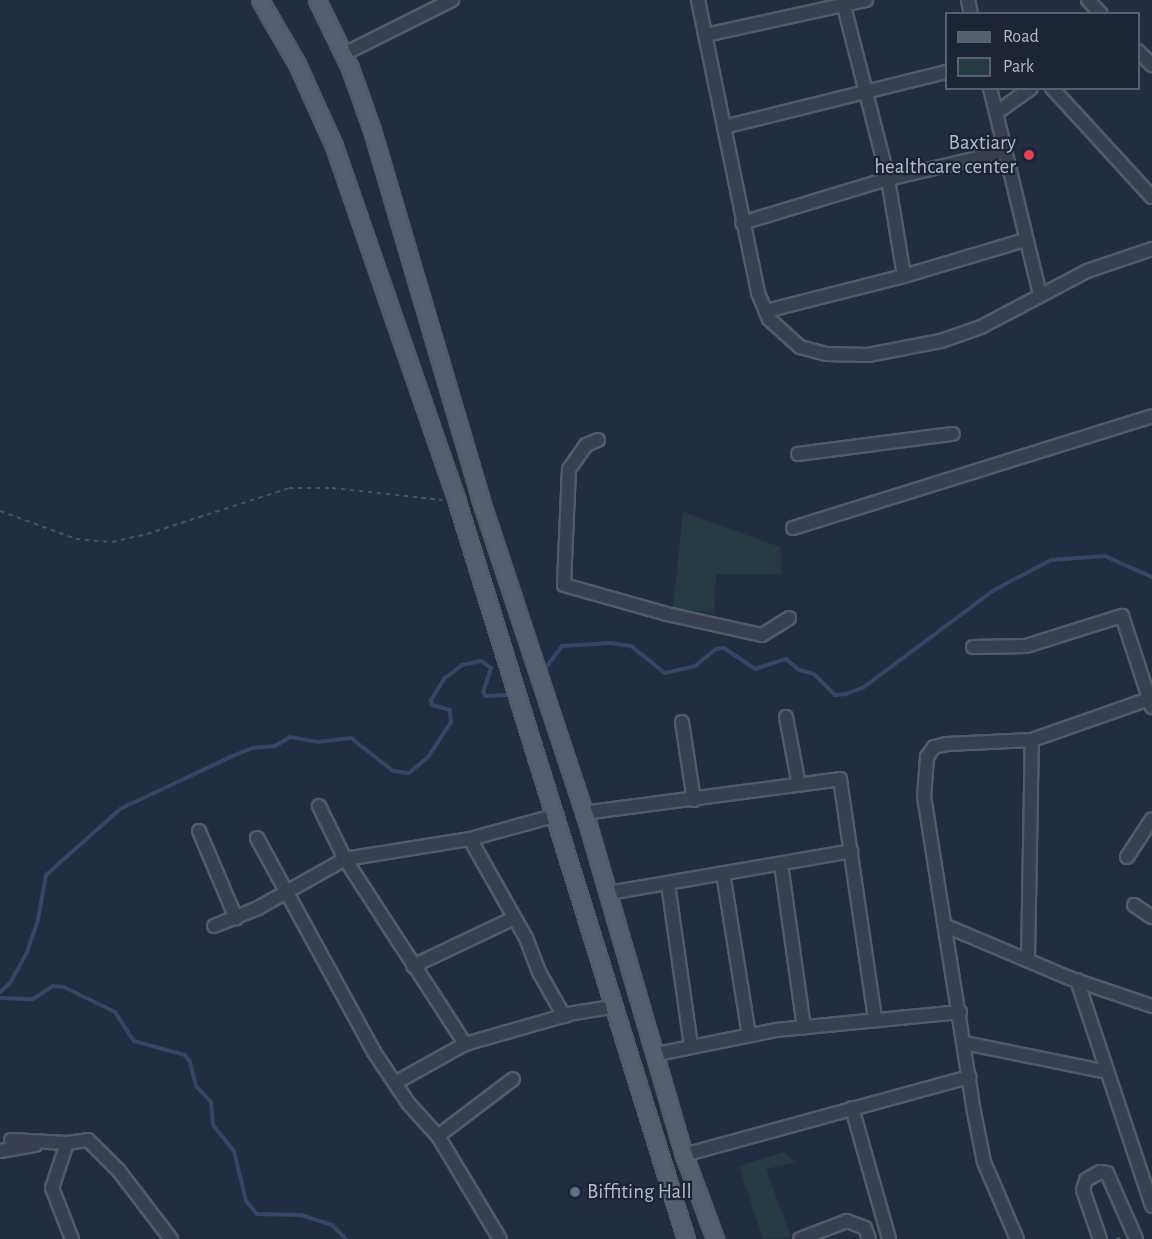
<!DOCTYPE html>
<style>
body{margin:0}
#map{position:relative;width:1152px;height:1239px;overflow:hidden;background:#232d41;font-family:"Alegreya Sans",sans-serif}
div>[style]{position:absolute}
.green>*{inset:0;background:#253b42}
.stream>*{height:4px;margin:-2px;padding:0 2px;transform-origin:2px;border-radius:2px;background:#364669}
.path>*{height:2px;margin-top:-1px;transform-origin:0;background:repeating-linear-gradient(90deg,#40575c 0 4.5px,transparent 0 9px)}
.roads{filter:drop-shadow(2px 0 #525a6b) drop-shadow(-2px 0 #525a6b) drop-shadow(0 2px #525a6b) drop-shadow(0 -2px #525a6b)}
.minor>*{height:12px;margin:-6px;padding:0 6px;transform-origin:6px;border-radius:6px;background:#383f51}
.major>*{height:15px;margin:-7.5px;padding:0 7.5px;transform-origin:7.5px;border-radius:7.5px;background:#565e71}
.dots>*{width:16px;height:16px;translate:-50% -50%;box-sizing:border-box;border:3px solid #1c2436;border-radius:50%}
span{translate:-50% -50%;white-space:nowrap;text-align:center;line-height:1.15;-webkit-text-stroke:4.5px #1c2436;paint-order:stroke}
.poi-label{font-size:21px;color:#b4bacb}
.right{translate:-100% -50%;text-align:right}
.left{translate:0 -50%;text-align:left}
.legend{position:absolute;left:945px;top:12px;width:195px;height:78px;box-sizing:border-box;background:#1c2436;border:2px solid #596072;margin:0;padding:8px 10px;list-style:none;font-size:18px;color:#b4bacb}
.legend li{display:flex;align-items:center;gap:12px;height:30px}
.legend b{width:30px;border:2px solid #596072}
</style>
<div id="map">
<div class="green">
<div style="clip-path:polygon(683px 512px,780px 547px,782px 574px,716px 574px,714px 613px,673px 609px)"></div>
<div style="clip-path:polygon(784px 1152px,796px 1162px,766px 1169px,791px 1237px,763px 1239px,739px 1166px)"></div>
</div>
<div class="stream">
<div style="left:544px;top:670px;width:30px;rotate:-53deg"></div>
<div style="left:562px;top:646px;width:49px;rotate:-3.5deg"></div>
<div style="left:611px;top:643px;width:20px;rotate:9deg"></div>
<div style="left:631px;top:646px;width:43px;rotate:38.5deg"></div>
<div style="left:665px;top:673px;width:31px;rotate:-13deg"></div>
<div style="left:695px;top:666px;width:27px;rotate:-39deg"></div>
<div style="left:716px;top:649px;width:8px;rotate:-7deg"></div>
<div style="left:724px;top:648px;width:37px;rotate:34deg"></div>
<div style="left:755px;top:669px;width:33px;rotate:-18deg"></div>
<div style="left:786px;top:659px;width:17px;rotate:40deg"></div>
<div style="left:799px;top:670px;width:16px;rotate:15deg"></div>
<div style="left:814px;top:674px;width:30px;rotate:45deg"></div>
<div style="left:835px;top:695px;width:11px;rotate:-5deg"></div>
<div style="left:846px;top:694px;width:19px;rotate:-21deg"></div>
<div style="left:864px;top:687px;width:162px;rotate:-36.7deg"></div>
<div style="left:994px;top:590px;width:64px;rotate:-27.8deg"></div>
<div style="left:1051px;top:560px;width:54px;rotate:-4.2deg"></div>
<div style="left:1105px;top:556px;width:51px;rotate:24.1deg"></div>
<div style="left:0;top:992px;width:13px;rotate:-42deg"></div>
<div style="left:10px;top:983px;width:35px;rotate:-61deg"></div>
<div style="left:27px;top:952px;width:34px;rotate:-71deg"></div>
<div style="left:38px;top:920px;width:46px;rotate:-79.9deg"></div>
<div style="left:46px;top:875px;width:99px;rotate:-41.7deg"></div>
<div style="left:120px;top:809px;width:127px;rotate:-25.2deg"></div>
<div style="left:235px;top:755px;width:18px;rotate:-22deg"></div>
<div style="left:252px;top:748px;width:23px;rotate:-5deg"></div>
<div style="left:275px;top:746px;width:17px;rotate:-31deg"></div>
<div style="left:290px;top:737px;width:28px;rotate:10deg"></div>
<div style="left:318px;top:742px;width:33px;rotate:-7deg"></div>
<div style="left:351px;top:738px;width:53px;rotate:38.2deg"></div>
<div style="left:393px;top:771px;width:16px;rotate:7deg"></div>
<div style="left:409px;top:773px;width:25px;rotate:-40deg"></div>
<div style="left:428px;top:757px;width:42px;rotate:-56.7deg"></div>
<div style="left:451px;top:722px;width:12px;rotate:-95deg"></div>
<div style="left:450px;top:710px;width:19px;rotate:-164deg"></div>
<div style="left:432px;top:705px;width:5px;rotate:-101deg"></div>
<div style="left:431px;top:700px;width:26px;rotate:-58deg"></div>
<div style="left:445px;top:678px;width:21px;rotate:-37deg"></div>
<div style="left:462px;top:665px;width:19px;rotate:-12deg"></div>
<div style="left:481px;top:661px;width:12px;rotate:35deg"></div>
<div style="left:491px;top:668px;width:25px;rotate:108deg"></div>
<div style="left:483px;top:692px;width:5px;rotate:53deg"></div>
<div style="left:486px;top:696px;width:20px;rotate:-3deg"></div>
<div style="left:0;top:998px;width:33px;rotate:2deg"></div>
<div style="left:33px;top:999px;width:24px;rotate:-33deg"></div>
<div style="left:53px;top:986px;width:11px;rotate:5deg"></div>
<div style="left:64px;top:987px;width:57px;rotate:26.1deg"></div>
<div style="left:115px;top:1012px;width:35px;rotate:57deg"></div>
<div style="left:134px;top:1041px;width:53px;rotate:15.4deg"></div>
<div style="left:185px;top:1055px;width:9px;rotate:54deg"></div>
<div style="left:190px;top:1062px;width:25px;rotate:76deg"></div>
<div style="left:196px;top:1086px;width:22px;rotate:47deg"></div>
<div style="left:211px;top:1102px;width:23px;rotate:85deg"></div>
<div style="left:213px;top:1125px;width:33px;rotate:51deg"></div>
<div style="left:234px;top:1151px;width:51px;rotate:76.5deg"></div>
<div style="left:246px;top:1201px;width:17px;rotate:50deg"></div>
<div style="left:257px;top:1214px;width:44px;rotate:1.3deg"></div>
<div style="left:301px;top:1215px;width:33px;rotate:18deg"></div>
<div style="left:332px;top:1225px;width:20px;rotate:45deg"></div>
</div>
<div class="path">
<div style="left:0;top:511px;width:81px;rotate:20.2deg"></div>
<div style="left:76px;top:539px;width:36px;rotate:5deg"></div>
<div style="left:112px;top:542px;width:36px;rotate:-13deg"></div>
<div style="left:147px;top:534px;width:149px;rotate:-17.9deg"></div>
<div style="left:289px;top:488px;width:43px"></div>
<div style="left:332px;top:488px;width:111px;rotate:6.2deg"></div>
<div style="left:1116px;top:1239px;width:7px;rotate:-16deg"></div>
</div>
<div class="roads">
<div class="minor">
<div style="left:698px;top:0;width:299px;rotate:78.4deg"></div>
<div style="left:758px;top:293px;width:28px;rotate:67deg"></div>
<div style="left:769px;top:319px;width:42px;rotate:42.1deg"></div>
<div style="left:800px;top:347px;width:27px;rotate:15deg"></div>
<div style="left:826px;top:354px;width:42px;rotate:1.4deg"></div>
<div style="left:868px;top:355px;width:74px;rotate:-10.9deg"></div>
<div style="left:941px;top:341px;width:42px;rotate:-19.3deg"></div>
<div style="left:981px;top:327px;width:120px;rotate:-27.8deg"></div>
<div style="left:1087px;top:271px;width:69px;rotate:-18.7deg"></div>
<div style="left:968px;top:0;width:14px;rotate:78deg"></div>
<div style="left:1088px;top:0;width:19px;rotate:47deg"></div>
<div style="left:844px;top:6px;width:179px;rotate:75.7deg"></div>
<div style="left:888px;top:179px;width:98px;rotate:80.6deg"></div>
<div style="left:705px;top:35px;width:165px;rotate:-12.3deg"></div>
<div style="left:1138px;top:51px;width:20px;rotate:45deg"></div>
<div style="left:344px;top:54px;width:121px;rotate:-26.6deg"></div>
<div style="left:990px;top:88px;width:212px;rotate:76.4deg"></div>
<div style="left:1052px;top:88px;width:148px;rotate:47.5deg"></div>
<div style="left:996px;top:113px;width:43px;rotate:-35.5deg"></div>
<div style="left:724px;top:127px;width:229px;rotate:-13.9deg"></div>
<div style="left:742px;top:223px;width:152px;rotate:-16.8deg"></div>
<div style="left:888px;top:179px;width:118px;rotate:-13.2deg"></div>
<div style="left:766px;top:311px;width:142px;rotate:-14.2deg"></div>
<div style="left:904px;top:276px;width:126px;rotate:-16.6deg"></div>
<div style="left:598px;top:440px;width:13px;rotate:157deg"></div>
<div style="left:586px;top:445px;width:29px;rotate:125deg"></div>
<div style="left:569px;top:469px;width:116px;rotate:92.5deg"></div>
<div style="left:564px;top:585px;width:107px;rotate:15.7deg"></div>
<div style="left:667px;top:614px;width:97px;rotate:12.5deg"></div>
<div style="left:762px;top:635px;width:32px;rotate:-32deg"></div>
<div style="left:798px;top:454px;width:156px;rotate:-7.4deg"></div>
<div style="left:793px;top:528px;width:376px;rotate:-17.3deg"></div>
<div style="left:973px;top:647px;width:53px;rotate:-1.1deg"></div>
<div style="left:1026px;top:646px;width:101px;rotate:-17.4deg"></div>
<div style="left:1122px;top:616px;width:96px;rotate:71.8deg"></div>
<div style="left:786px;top:717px;width:69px;rotate:79.2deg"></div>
<div style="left:682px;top:722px;width:79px;rotate:81.3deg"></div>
<div style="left:319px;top:806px;width:59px;rotate:63.9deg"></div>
<div style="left:345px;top:859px;width:221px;rotate:57deg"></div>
<div style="left:583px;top:813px;width:259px;rotate:-7.5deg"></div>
<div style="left:840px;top:779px;width:244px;rotate:81.7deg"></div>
<div style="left:199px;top:831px;width:95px;rotate:67deg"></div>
<div style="left:257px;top:838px;width:244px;rotate:61.3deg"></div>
<div style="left:374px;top:1052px;width:63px;rotate:56.1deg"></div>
<div style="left:409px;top:1104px;width:43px;rotate:47.8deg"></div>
<div style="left:438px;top:1136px;width:120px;rotate:59deg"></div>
<div style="left:470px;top:839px;width:114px;rotate:60.5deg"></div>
<div style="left:526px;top:938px;width:36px;rotate:69deg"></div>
<div style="left:539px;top:972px;width:51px;rotate:60.4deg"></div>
<div style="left:1127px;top:857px;width:45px;rotate:-56.7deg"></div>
<div style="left:781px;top:864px;width:165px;rotate:82deg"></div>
<div style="left:723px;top:873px;width:164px;rotate:80.9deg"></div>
<div style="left:668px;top:884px;width:164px;rotate:81.9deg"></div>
<div style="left:609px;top:893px;width:246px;rotate:-9.8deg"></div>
<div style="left:1134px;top:905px;width:22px;rotate:34deg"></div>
<div style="left:214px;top:926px;width:48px;rotate:-22.2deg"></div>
<div style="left:258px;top:908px;width:100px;rotate:-29.4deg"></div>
<div style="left:345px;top:859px;width:127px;rotate:-9.1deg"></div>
<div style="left:470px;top:839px;width:90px;rotate:-15.4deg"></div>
<div style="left:946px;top:926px;width:134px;rotate:22.9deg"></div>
<div style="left:1069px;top:978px;width:88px;rotate:18.6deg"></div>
<div style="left:1028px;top:960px;width:220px;rotate:-89deg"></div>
<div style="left:413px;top:966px;width:112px;rotate:-25.4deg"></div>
<div style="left:1077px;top:980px;width:238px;rotate:71.6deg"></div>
<div style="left:965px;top:1043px;width:145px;rotate:11.5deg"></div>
<div style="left:657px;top:1054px;width:121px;rotate:-11.4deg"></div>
<div style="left:776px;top:1030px;width:185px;rotate:-5.6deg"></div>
<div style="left:395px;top:1083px;width:80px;rotate:-29.1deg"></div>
<div style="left:465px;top:1044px;width:113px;rotate:-15.9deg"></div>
<div style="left:574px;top:1013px;width:39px;rotate:-9deg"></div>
<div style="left:852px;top:1108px;width:136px;rotate:74.2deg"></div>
<div style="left:438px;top:1136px;width:94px;rotate:-37.2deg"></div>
<div style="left:11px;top:1140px;width:56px;rotate:3.1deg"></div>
<div style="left:67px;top:1143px;width:21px;rotate:-8deg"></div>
<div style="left:88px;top:1140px;width:44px;rotate:45deg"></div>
<div style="left:119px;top:1171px;width:86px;rotate:52.6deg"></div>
<div style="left:67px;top:1143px;width:47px;rotate:108.4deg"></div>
<div style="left:52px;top:1188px;width:55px;rotate:68.6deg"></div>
<div style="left:0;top:1151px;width:36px;rotate:-10deg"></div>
<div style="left:684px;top:1155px;width:296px;rotate:-15.3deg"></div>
<div style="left:800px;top:1239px;width:50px;rotate:-21deg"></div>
<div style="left:847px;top:1221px;width:19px;rotate:21deg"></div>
<div style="left:865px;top:1228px;width:12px;rotate:70deg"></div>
<div style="left:1017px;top:1239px;width:84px;rotate:-113.2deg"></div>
<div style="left:984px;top:1162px;width:51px;rotate:-101.3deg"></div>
<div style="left:974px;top:1112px;width:319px;rotate:-99deg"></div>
<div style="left:924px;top:797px;width:40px;rotate:-85.7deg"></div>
<div style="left:927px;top:757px;width:12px;rotate:-55deg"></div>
<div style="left:934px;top:747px;width:13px;rotate:-13deg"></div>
<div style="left:947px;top:744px;width:85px;rotate:-2.7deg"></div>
<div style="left:1032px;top:740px;width:124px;rotate:-19.3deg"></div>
<div style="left:1100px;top:1239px;width:52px;rotate:-109.1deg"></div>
<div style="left:1083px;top:1190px;width:10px;rotate:-73deg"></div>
<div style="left:1086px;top:1180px;width:16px;rotate:-30deg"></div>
<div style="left:1100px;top:1172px;width:7px;rotate:8deg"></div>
<div style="left:1107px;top:1173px;width:72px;rotate:66.3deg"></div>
</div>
<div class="major">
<div style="left:260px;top:0;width:74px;rotate:60deg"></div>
<div style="left:297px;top:64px;width:90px;rotate:65.7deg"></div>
<div style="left:334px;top:146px;width:377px;rotate:70.9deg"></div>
<div style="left:457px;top:502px;width:772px;rotate:72.74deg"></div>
<div style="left:317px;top:0;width:76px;rotate:64.1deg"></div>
<div style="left:350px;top:68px;width:66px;rotate:70.5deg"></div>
<div style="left:372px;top:130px;width:384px;rotate:73.6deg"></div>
<div style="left:480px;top:498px;width:344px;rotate:71.7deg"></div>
<div style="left:588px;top:825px;width:344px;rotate:73.8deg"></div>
<div style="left:684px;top:1155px;width:90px;rotate:69.7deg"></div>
</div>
</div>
<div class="dots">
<div style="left:1029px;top:155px;background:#e0444e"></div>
<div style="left:575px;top:1192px;background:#5c6f8a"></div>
</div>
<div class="poi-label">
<span class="right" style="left:1016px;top:155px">Baxtiary<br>healthcare center</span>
<span class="left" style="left:587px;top:1192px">Biffiting Hall</span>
</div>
<ul class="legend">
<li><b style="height:8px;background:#565e71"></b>Road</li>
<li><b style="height:16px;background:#253b42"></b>Park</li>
</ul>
</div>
